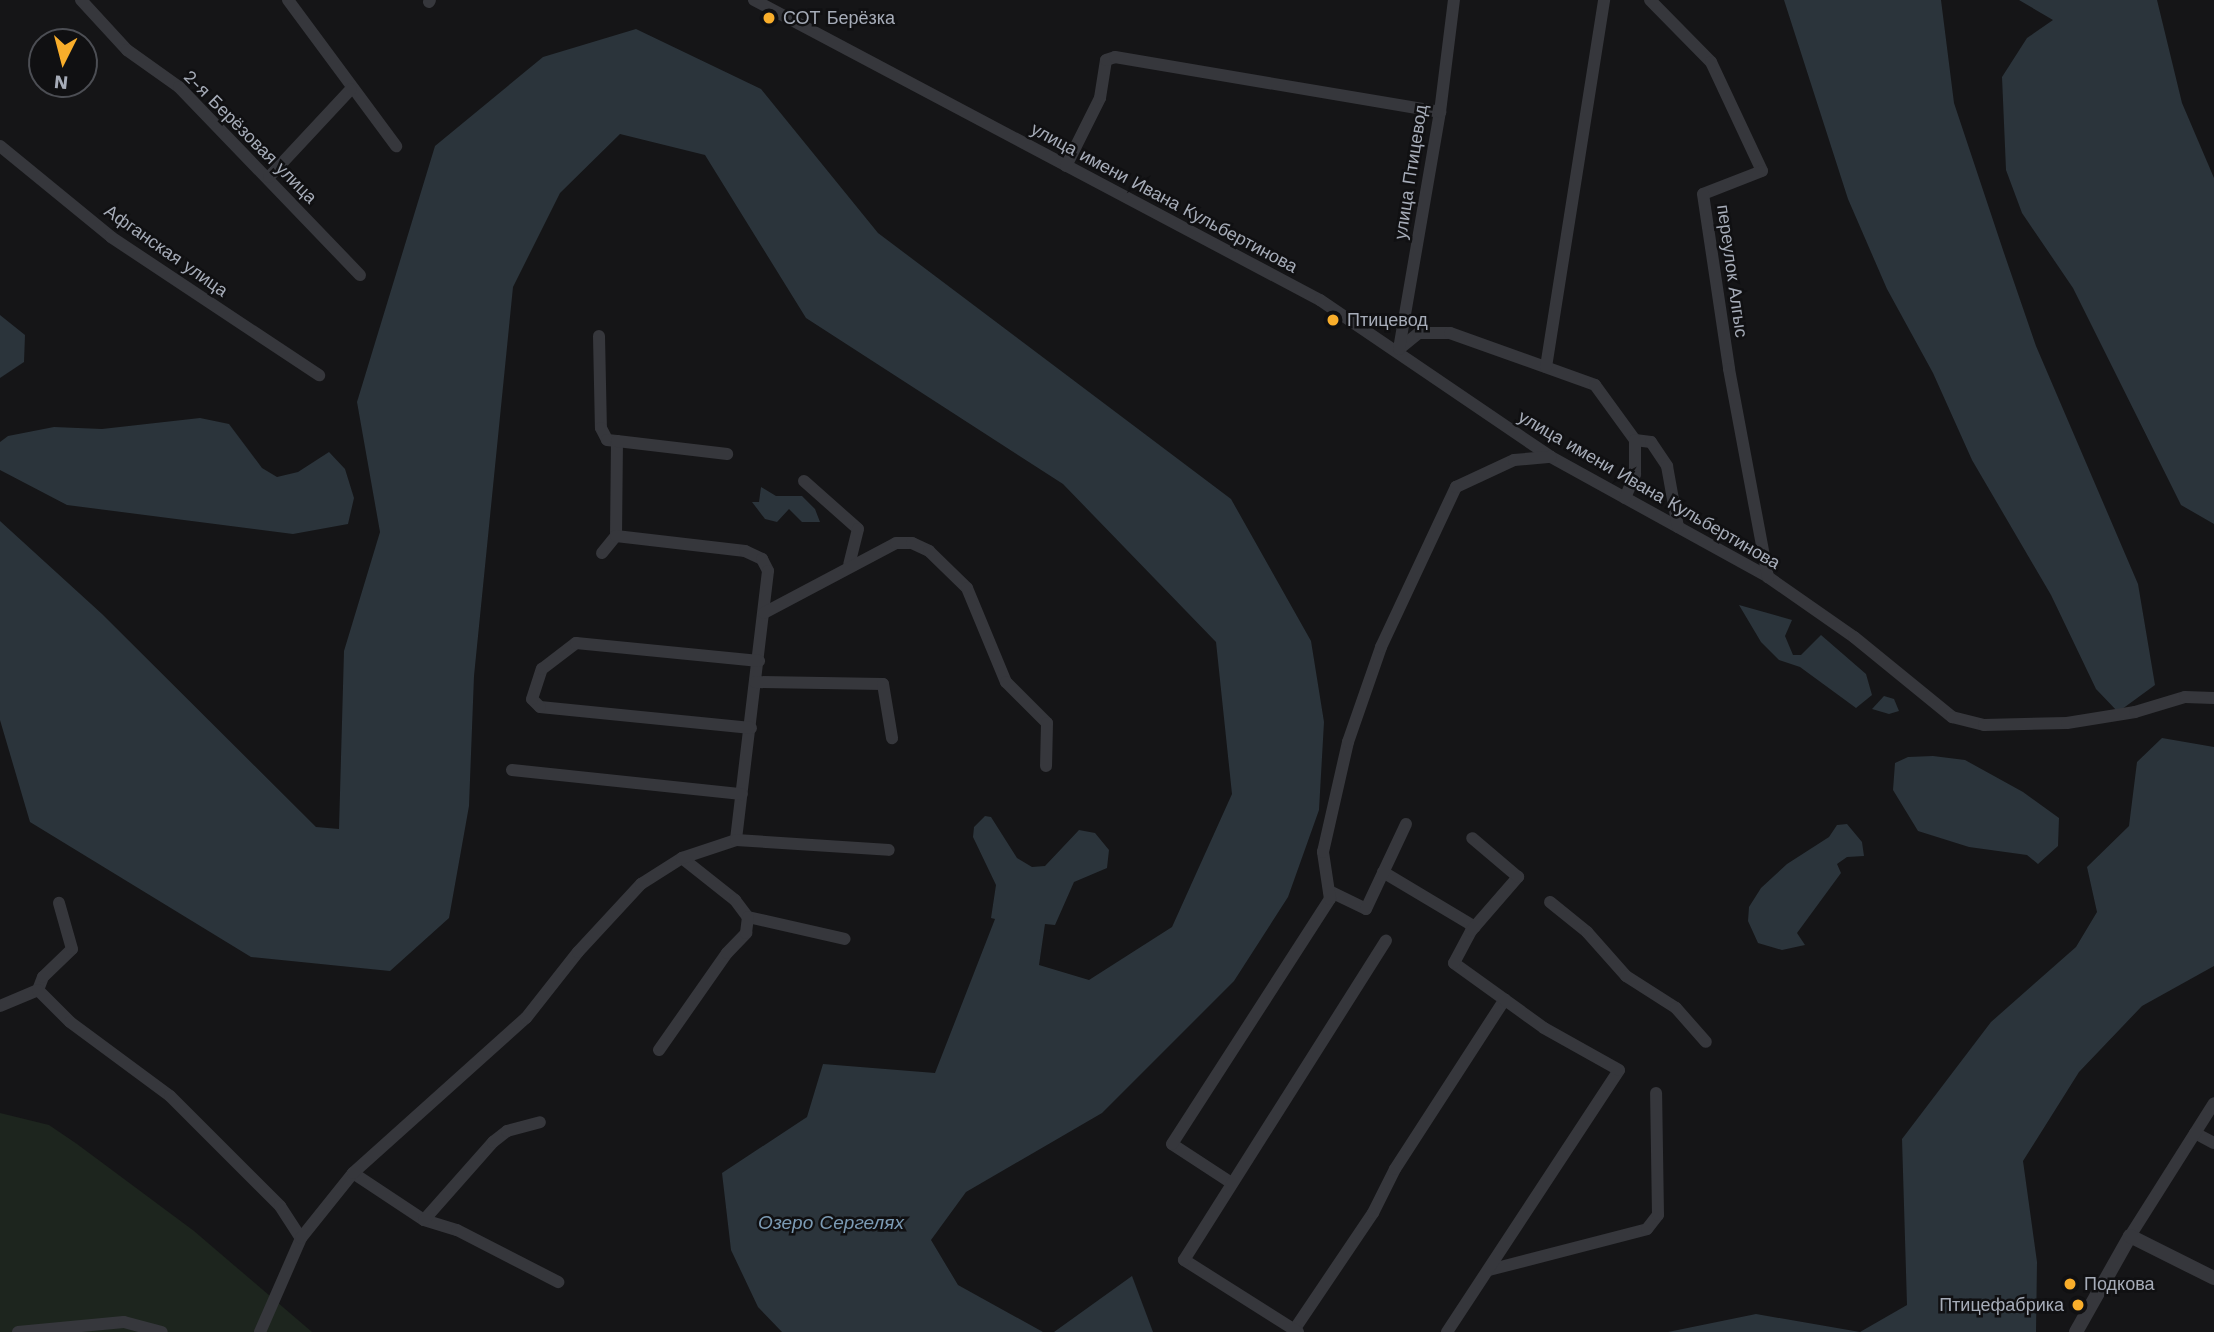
<!DOCTYPE html>
<meta charset="utf-8">
<style>
body{margin:0}
#map{position:relative;width:2214px;height:1332px;overflow:hidden;background:#151517;font-family:"Work Sans",sans-serif}
div>[style]{position:absolute}
.green>*{inset:0;background:#1d251e}
.water>*{inset:0;background:#2b343b}
.minor>*{height:12px;margin:-6px;padding:0 6px;transform-origin:6px;border-radius:6px;background:#36373c}
.tertiary>*{height:14px;margin:-7px;padding:0 7px;transform-origin:7px;border-radius:7px;background:#36373c}
.dots>*{width:19px;height:19px;translate:-50% -50%;box-sizing:border-box;border:4px solid #101012;border-radius:50%}
span{translate:-50% -50%;white-space:nowrap;text-align:center;line-height:1.15;-webkit-text-stroke:5px #101012;paint-order:stroke}
.poi-label{font-size:18px;color:#a6acb8}
.left{translate:0 -50%;text-align:left}
.right{translate:-100% -50%;text-align:right}
.street-label{font-size:18px;color:#a6acb8}
.water-label{font-size:19px;color:#7c9bb4;font-style:italic}
.north{position:absolute;left:28px;top:28px;width:70px;height:70px;box-sizing:border-box;background:#101012;border:2px solid #4c4e54;border-radius:50%;rotate:186deg;font-size:19px;font-weight:700;line-height:28px;text-align:center;color:#a6acb8}
.north::after{content:'';display:block;margin:auto;width:24px;height:32px;background:#f9ae2b;clip-path:polygon(50% 0,100% 100%,50% 72%,0 100%)}
</style>
<div id="map">
<div class="green">
<div style="clip-path:polygon(0 1113px,49px 1125px,77px 1144px,194px 1231px,312px 1332px,0 1332px)"></div>
</div>
<div class="water">
<div style="clip-path:polygon(1784px 0,1941px 0,1954px 103px,2004px 253px,2036px 346px,2138px 584px,2155px 685px,2118px 712px,2096px 689px,2051px 595px,1972px 460px,1933px 373px,1887px 289px,1848px 199px)"></div>
<div style="clip-path:polygon(2019px 0,2157px 0,2182px 103px,2214px 178px,2214px 524px,2181px 505px,2073px 288px,2022px 213px,2006px 170px,2002px 77px,2027px 38px,2053px 20px)"></div>
<div style="clip-path:polygon(636px 29px,761px 89px,878px 233px,1231px 499px,1311px 641px,1324px 722px,1319px 810px,1288px 897px,1234px 981px,1102px 1113px,966px 1192px,931px 1240px,958px 1285px,1043px 1332px,782px 1332px,758px 1307px,731px 1250px,722px 1173px,807px 1117px,823px 1064px,935px 1073px,995px 919px,991px 918px,996px 885px,973px 837px,974px 827px,985px 816px,991px 817px,1017px 858px,1032px 867px,1045px 866px,1079px 830px,1095px 833px,1109px 850px,1107px 868px,1074px 882px,1055px 925px,1045px 924px,1039px 965px,1089px 980px,1172px 927px,1232px 794px,1216px 642px,1063px 484px,806px 318px,705px 155px,620px 134px,560px 193px,513px 287px,474px 676px,469px 806px,449px 918px,390px 971px,251px 957px,30px 822px,0 720px,0 521px,102px 614px,316px 827px,339px 829px,344px 651px,380px 532px,357px 402px,435px 146px,543px 57px)"></div>
<div style="clip-path:polygon(0 315px,25px 335px,24px 362px,0 378px)"></div>
<div style="clip-path:polygon(200px 418px,229px 424px,262px 468px,277px 477px,298px 472px,329px 452px,345px 469px,354px 498px,348px 524px,293px 534px,67px 505px,0 470px,0 442px,8px 436px,54px 427px,102px 429px)"></div>
<div style="clip-path:polygon(761px 487px,776px 496px,802px 496px,815px 509px,820px 522px,802px 522px,789px 509px,777px 522px,765px 519px,752px 502px,759px 502px)"></div>
<div style="clip-path:polygon(1739px 605px,1792px 620px,1785px 636px,1793px 655px,1801px 655px,1821px 635px,1866px 674px,1872px 695px,1856px 708px,1800px 667px,1779px 660px,1761px 642px)"></div>
<div style="clip-path:polygon(1884px 696px,1894px 699px,1899px 711px,1889px 714px,1872px 709px)"></div>
<div style="clip-path:polygon(2162px 738px,2214px 747px,2214px 966px,2142px 1006px,2079px 1072px,2023px 1161px,2037px 1262px,2036px 1332px,1668px 1332px,1756px 1314px,1860px 1332px,1907px 1305px,1902px 1139px,1991px 1022px,2076px 947px,2097px 912px,2087px 867px,2129px 826px,2137px 762px)"></div>
<div style="clip-path:polygon(1933px 756px,1965px 760px,2023px 792px,2059px 818px,2058px 846px,2038px 864px,2027px 855px,1969px 847px,1918px 831px,1893px 790px,1895px 763px,1908px 757px)"></div>
<div style="clip-path:polygon(1847px 824px,1862px 842px,1864px 856px,1847px 857px,1837px 864px,1841px 873px,1797px 933px,1805px 945px,1782px 950px,1758px 943px,1748px 921px,1749px 907px,1761px 888px,1787px 864px,1829px 837px,1837px 825px)"></div>
<div style="clip-path:polygon(1132px 1276px,1153px 1332px,1054px 1332px)"></div>
</div>
<div class="minor">
<div style="left:81px;top:0;width:68px;rotate:47.4deg"></div>
<div style="left:127px;top:50px;width:64px;rotate:35.4deg"></div>
<div style="left:179px;top:87px;width:261px;rotate:46.1deg"></div>
<div style="left:288px;top:0;width:182px;rotate:53.5deg"></div>
<div style="left:754px;top:0;width:641px;rotate:27.93deg"></div>
<div style="left:1320px;top:300px;width:279px;rotate:34.2deg"></div>
<div style="left:1551px;top:457px;width:248px;rotate:28.9deg"></div>
<div style="left:1768px;top:577px;width:105px;rotate:34.9deg"></div>
<div style="left:1854px;top:637px;width:127px;rotate:39.2deg"></div>
<div style="left:1952px;top:717px;width:33px;rotate:14deg"></div>
<div style="left:1984px;top:725px;width:83px;rotate:-1.4deg"></div>
<div style="left:2067px;top:723px;width:69px;rotate:-9.2deg"></div>
<div style="left:2135px;top:712px;width:52px;rotate:-16.7deg"></div>
<div style="left:2185px;top:697px;width:29px;rotate:2deg"></div>
<div style="left:1650px;top:0;width:87px;rotate:45.5deg"></div>
<div style="left:1711px;top:62px;width:120px;rotate:64.9deg"></div>
<div style="left:1762px;top:171px;width:63px;rotate:158.7deg"></div>
<div style="left:1703px;top:194px;width:177px;rotate:81.5deg"></div>
<div style="left:1729px;top:369px;width:212px;rotate:79.4deg"></div>
<div style="left:429px;top:2px;width:2px;rotate:-63deg"></div>
<div style="left:0;top:146px;width:144px;rotate:39.3deg"></div>
<div style="left:111px;top:237px;width:250px;rotate:33.6deg"></div>
<div style="left:1066px;top:166px;width:76px;rotate:-63.4deg"></div>
<div style="left:1100px;top:98px;width:38px;rotate:-81deg"></div>
<div style="left:1106px;top:60px;width:9px;rotate:-18deg"></div>
<div style="left:1115px;top:57px;width:330px;rotate:9.6deg"></div>
<div style="left:269px;top:177px;width:120px;rotate:-47deg"></div>
<div style="left:599px;top:336px;width:92px;rotate:88.8deg"></div>
<div style="left:601px;top:428px;width:13px;rotate:63deg"></div>
<div style="left:607px;top:440px;width:10px;rotate:6deg"></div>
<div style="left:1399px;top:349px;width:26px;rotate:-39deg"></div>
<div style="left:1419px;top:333px;width:31px"></div>
<div style="left:1450px;top:333px;width:154px;rotate:19.7deg"></div>
<div style="left:1595px;top:385px;width:68px;rotate:54deg"></div>
<div style="left:1635px;top:440px;width:16px;rotate:7deg"></div>
<div style="left:1651px;top:442px;width:29px;rotate:56deg"></div>
<div style="left:1667px;top:466px;width:62px;rotate:79.8deg"></div>
<div style="left:1399px;top:349px;width:241px;rotate:-80.2deg"></div>
<div style="left:1440px;top:112px;width:113px;rotate:-82.9deg"></div>
<div style="left:1546px;top:367px;width:372px;rotate:-81deg"></div>
<div style="left:804px;top:481px;width:72px;rotate:41.6deg"></div>
<div style="left:858px;top:529px;width:36px;rotate:104deg"></div>
<div style="left:1625px;top:498px;width:26px;rotate:-67deg"></div>
<div style="left:1635px;top:474px;width:34px;rotate:-90deg"></div>
<div style="left:616px;top:536px;width:95px;rotate:-89.4deg"></div>
<div style="left:617px;top:441px;width:111px;rotate:6.7deg"></div>
<div style="left:602px;top:553px;width:22px;rotate:-51deg"></div>
<div style="left:616px;top:536px;width:130px;rotate:6.6deg"></div>
<div style="left:745px;top:551px;width:19px;rotate:25deg"></div>
<div style="left:762px;top:559px;width:13px;rotate:63deg"></div>
<div style="left:768px;top:571px;width:271px;rotate:96.8deg"></div>
<div style="left:764px;top:613px;width:149px;rotate:-27.9deg"></div>
<div style="left:896px;top:543px;width:16px"></div>
<div style="left:912px;top:543px;width:19px;rotate:25deg"></div>
<div style="left:929px;top:551px;width:53px;rotate:44.2deg"></div>
<div style="left:967px;top:588px;width:102px;rotate:67.5deg"></div>
<div style="left:1006px;top:682px;width:58px;rotate:45deg"></div>
<div style="left:1047px;top:723px;width:43px;rotate:91.3deg"></div>
<div style="left:755px;top:682px;width:128px;rotate:0.9deg"></div>
<div style="left:883px;top:684px;width:55px;rotate:80.5deg"></div>
<div style="left:751px;top:728px;width:212px;rotate:-174.3deg"></div>
<div style="left:540px;top:707px;width:11px;rotate:-135deg"></div>
<div style="left:532px;top:699px;width:32px;rotate:-72deg"></div>
<div style="left:542px;top:669px;width:43px;rotate:-37.4deg"></div>
<div style="left:576px;top:643px;width:184px;rotate:5.6deg"></div>
<div style="left:512px;top:770px;width:231px;rotate:6deg"></div>
<div style="left:682px;top:858px;width:68px;rotate:38.4deg"></div>
<div style="left:735px;top:900px;width:21px;rotate:53deg"></div>
<div style="left:748px;top:917px;width:99px;rotate:12.8deg"></div>
<div style="left:1383px;top:872px;width:107px;rotate:30.9deg"></div>
<div style="left:1329px;top:891px;width:41px;rotate:25.9deg"></div>
<div style="left:1366px;top:909px;width:94px;rotate:-64.8deg"></div>
<div style="left:1550px;top:902px;width:48px;rotate:39deg"></div>
<div style="left:1587px;top:932px;width:59px;rotate:48.4deg"></div>
<div style="left:1626px;top:976px;width:59px;rotate:32.6deg"></div>
<div style="left:1676px;top:1008px;width:45px;rotate:48.6deg"></div>
<div style="left:38px;top:990px;width:14px;rotate:-69deg"></div>
<div style="left:43px;top:977px;width:40px;rotate:-44deg"></div>
<div style="left:72px;top:949px;width:48px;rotate:-105.8deg"></div>
<div style="left:0;top:1006px;width:41px;rotate:-22.8deg"></div>
<div style="left:38px;top:990px;width:45px;rotate:45deg"></div>
<div style="left:70px;top:1022px;width:124px;rotate:36.5deg"></div>
<div style="left:170px;top:1096px;width:156px;rotate:45deg"></div>
<div style="left:280px;top:1206px;width:38px;rotate:57deg"></div>
<div style="left:659px;top:1050px;width:118px;rotate:-55deg"></div>
<div style="left:727px;top:953px;width:28px;rotate:-46deg"></div>
<div style="left:746px;top:933px;width:16px;rotate:-83deg"></div>
<div style="left:2195px;top:1133px;width:21px;rotate:28deg"></div>
<div style="left:353px;top:1173px;width:85px;rotate:33.5deg"></div>
<div style="left:424px;top:1220px;width:34px;rotate:17deg"></div>
<div style="left:457px;top:1230px;width:114px;rotate:27.2deg"></div>
<div style="left:1230px;top:1182px;width:69px;rotate:-146.8deg"></div>
<div style="left:1172px;top:1144px;width:292px;rotate:-57.2deg"></div>
<div style="left:1330px;top:899px;width:48px;rotate:-98.5deg"></div>
<div style="left:1323px;top:852px;width:113px;rotate:-77.2deg"></div>
<div style="left:1348px;top:742px;width:101px;rotate:-70.8deg"></div>
<div style="left:1381px;top:647px;width:177px;rotate:-64.9deg"></div>
<div style="left:1456px;top:487px;width:64px;rotate:-25deg"></div>
<div style="left:1514px;top:460px;width:37px;rotate:-5deg"></div>
<div style="left:424px;top:1220px;width:104px;rotate:-48.5deg"></div>
<div style="left:493px;top:1142px;width:18px;rotate:-38deg"></div>
<div style="left:507px;top:1131px;width:34px;rotate:-15deg"></div>
<div style="left:2130px;top:1236px;width:157px;rotate:-57.7deg"></div>
<div style="left:1489px;top:1270px;width:163px;rotate:-14.5deg"></div>
<div style="left:1647px;top:1229px;width:18px;rotate:-52deg"></div>
<div style="left:1658px;top:1215px;width:122px;rotate:-90.9deg"></div>
<div style="left:1294px;top:1330px;width:141px;rotate:-56deg"></div>
<div style="left:1373px;top:1213px;width:49px;rotate:-63.4deg"></div>
<div style="left:1395px;top:1169px;width:202px;rotate:-57.1deg"></div>
<div style="left:18px;top:1332px;width:106px;rotate:-5.4deg"></div>
<div style="left:124px;top:1322px;width:39px;rotate:15deg"></div>
<div style="left:260px;top:1332px;width:103px;rotate:-66.4deg"></div>
<div style="left:301px;top:1238px;width:83px;rotate:-51.3deg"></div>
<div style="left:353px;top:1173px;width:232px;rotate:-41.9deg"></div>
<div style="left:526px;top:1018px;width:84px;rotate:-51.8deg"></div>
<div style="left:578px;top:952px;width:93px;rotate:-47.2deg"></div>
<div style="left:641px;top:884px;width:49px;rotate:-32.4deg"></div>
<div style="left:682px;top:858px;width:57px;rotate:-18.4deg"></div>
<div style="left:736px;top:840px;width:153px;rotate:3.7deg"></div>
<div style="left:1298px;top:1332px;width:135px;rotate:-147.7deg"></div>
<div style="left:1184px;top:1260px;width:378px;rotate:-57.7deg"></div>
<div style="left:1447px;top:1332px;width:313px;rotate:-56.7deg"></div>
<div style="left:1619px;top:1070px;width:86px;rotate:-150.8deg"></div>
<div style="left:1544px;top:1028px;width:111px;rotate:-144.2deg"></div>
<div style="left:1454px;top:963px;width:36px;rotate:-62deg"></div>
<div style="left:1471px;top:931px;width:72px;rotate:-49deg"></div>
<div style="left:1518px;top:877px;width:60px;rotate:-139.7deg"></div>
</div>
<div class="tertiary">
<div style="left:2076px;top:1332px;width:110px;rotate:-60.6deg"></div>
<div style="left:2130px;top:1236px;width:94px;rotate:26.6deg"></div>
</div>
<div class="dots">
<div style="left:769px;top:18px;background:#f9ae2b"></div>
<div style="left:1333px;top:320px;background:#f9ae2b"></div>
<div style="left:2070px;top:1284px;background:#f9ae2b"></div>
<div style="left:2078px;top:1305px;background:#f9ae2b"></div>
</div>
<div class="poi-label">
<span class="left" style="left:783px;top:18px">СОТ Берёзка</span>
<span class="left" style="left:1347px;top:320px">Птицевод</span>
<span class="left" style="left:2084px;top:1284px">Подкова</span>
<span class="right" style="left:2064px;top:1305px">Птицефабрика</span>
</div>
<div class="street-label">
<span style="left:250px;top:137px;rotate:45deg">2-я Берёзовая улица</span>
<span style="left:1411px;top:172px;rotate:-81deg">улица Птицевод</span>
<span style="left:1164px;top:198px;rotate:28deg">улица имени Ивана Кульбертинова</span>
<span style="left:166px;top:251px;rotate:35deg">Афганская улица</span>
<span style="left:1732px;top:271px;rotate:82deg">переулок Алгыс</span>
<span style="left:1649px;top:490px;rotate:30deg">улица имени Ивана Кульбертинова</span>
</div>
<div class="water-label">
<span style="left:831px;top:1223px">Озеро Сергелях</span>
</div>
<div class="north">N</div>
</div>
